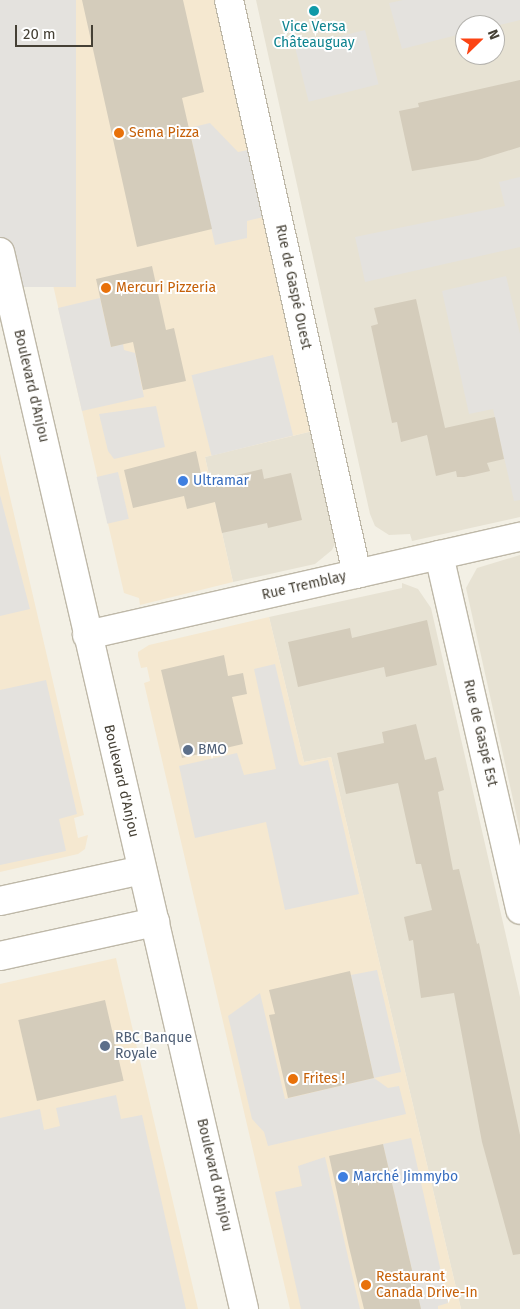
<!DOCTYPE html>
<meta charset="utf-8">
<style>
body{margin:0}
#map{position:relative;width:520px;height:1309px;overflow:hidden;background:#f3f0e5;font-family:"Fira Sans",sans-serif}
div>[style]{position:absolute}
.residential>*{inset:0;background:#e7e2d3}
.commercial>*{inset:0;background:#f5e8d0}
.parking>*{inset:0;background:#e4e2de;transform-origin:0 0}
.building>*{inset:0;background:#d4ccbb;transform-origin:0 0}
.roads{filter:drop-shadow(1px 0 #beb8a8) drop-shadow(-1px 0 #beb8a8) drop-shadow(0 1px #beb8a8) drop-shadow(0 -1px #beb8a8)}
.minor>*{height:28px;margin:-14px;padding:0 14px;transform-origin:14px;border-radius:14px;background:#fff}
.tertiary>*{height:28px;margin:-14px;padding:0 14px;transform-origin:14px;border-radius:14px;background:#fff}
.dots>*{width:14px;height:14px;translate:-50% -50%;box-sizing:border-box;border:2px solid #fff;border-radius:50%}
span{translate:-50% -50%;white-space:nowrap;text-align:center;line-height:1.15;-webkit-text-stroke:4px #fff;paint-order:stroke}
.culture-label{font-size:14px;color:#0d838f}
.food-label{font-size:14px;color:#c56008}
.left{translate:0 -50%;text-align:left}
.street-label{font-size:14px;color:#454035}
.shop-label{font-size:14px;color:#366cbe}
.service-label{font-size:14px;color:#4e5e75}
.north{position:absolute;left:455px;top:15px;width:50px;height:50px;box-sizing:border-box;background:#fff;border:1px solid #b5b3ae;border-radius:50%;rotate:68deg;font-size:14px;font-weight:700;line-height:20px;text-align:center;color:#454035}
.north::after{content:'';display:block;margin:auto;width:18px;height:22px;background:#fb4414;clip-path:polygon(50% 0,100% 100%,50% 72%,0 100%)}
.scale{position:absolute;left:15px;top:25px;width:78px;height:22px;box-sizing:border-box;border:2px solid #454035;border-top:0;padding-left:6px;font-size:15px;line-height:18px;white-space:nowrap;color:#454035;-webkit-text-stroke:4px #fff;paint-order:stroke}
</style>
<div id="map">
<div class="residential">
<div style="clip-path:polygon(evenodd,256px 0,520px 0,520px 517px,412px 541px,410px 534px,389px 535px,375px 526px,370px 514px,256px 0,465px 25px,495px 25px,495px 55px,465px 55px,465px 25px)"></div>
<div style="clip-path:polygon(317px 430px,338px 538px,332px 550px,315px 564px,233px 582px,205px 457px)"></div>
<div style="clip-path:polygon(520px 555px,520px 831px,466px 588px,477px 568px)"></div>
<div style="clip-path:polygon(402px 583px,418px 589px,431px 608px,520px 997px,520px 1309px,461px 1309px,331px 757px,304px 762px,269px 617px,402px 588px)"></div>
</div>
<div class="commercial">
<div style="clip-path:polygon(0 0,219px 0,317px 430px,205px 457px,233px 582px,140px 605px,139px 598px,124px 593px,0 55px)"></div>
<div style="clip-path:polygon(0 454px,84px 815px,74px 818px,78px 838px,88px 835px,85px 849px,78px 854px,0 872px)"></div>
<div style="clip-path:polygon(269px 617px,304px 762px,331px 757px,461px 1309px,290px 1309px,144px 683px,150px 681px,147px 667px,141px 668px,138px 656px,138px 652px,149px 645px)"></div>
<div style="clip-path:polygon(116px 958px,198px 1309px,0 1309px,0 984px)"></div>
</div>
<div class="parking">
<div style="left:0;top:0;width:76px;height:287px"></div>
<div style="clip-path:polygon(403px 0,520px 0,520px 20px,495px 26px,465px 25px,465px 33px,402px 49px,389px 3px)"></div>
<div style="left:365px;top:30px;width:56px;height:72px;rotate:76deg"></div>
<div style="clip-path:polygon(210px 123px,238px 152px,253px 149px,268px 216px,247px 221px,247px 238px,215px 245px,189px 128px)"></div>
<div style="clip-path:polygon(520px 177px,520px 247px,365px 282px,355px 237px,505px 206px,499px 182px)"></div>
<div style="clip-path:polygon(506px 276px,520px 334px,520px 500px,514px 501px,493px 409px,469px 414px,442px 291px)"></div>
<div style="clip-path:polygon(100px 298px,111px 347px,123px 344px,124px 350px,135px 353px,144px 397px,82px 411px,58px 308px)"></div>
<div style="left:273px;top:355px;width:83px;height:84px;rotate:76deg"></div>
<div style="clip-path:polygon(156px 406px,165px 447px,114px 459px,108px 451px,99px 414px)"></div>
<div style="left:118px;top:472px;width:48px;height:22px;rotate:77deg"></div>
<div style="clip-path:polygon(0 495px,30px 609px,0 616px)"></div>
<div style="clip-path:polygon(275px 664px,299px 764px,302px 766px,328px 760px,359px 894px,285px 910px,266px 822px,195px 838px,179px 766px,237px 753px,244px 775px,276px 769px,254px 669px)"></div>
<div style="clip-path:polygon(46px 680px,77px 814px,59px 819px,66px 851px,0 865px,0 690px)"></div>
<div style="clip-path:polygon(377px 970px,401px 1072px,374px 1078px,388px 1088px,399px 1086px,406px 1114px,268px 1146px,264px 1132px,252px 1119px,228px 1016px,260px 993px,285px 1099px,374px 1078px,351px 975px)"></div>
<div style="clip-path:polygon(116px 1095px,121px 1119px,142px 1115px,186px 1309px,0 1309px,0 1118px,40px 1109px,44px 1130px,60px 1126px,56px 1108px)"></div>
<div style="clip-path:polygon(411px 1138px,448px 1303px,438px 1306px,438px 1309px,421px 1309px,383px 1144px)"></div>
<div style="clip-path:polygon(325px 1157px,360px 1309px,301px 1309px,275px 1192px,302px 1186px,298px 1166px)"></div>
</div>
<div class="building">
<div style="clip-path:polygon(82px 0,183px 0,204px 92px,182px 98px,212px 229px,137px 247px)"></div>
<div style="clip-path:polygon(520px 80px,520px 147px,478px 160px,412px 171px,399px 111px,419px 107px,418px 103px)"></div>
<div style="clip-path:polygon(152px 266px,166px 330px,174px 328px,186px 381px,143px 390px,133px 342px,111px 347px,96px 279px)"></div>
<div style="clip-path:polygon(416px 299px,445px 428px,495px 417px,504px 459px,487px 463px,490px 471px,464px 477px,457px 477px,456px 471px,436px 476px,427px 435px,401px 442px,397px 422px,392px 423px,371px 326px,378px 324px,374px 308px)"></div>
<div style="clip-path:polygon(196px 451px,203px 483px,262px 469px,264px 479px,291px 473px,302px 520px,268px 528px,267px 523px,222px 533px,215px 502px,187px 509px,184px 496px,133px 508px,124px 470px)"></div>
<div style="clip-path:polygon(427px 620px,437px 665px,386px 677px,384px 667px,298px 687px,288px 642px,350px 628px,352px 638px)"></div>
<div style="clip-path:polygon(224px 655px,228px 676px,243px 673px,247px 694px,232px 697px,243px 744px,182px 758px,161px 670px)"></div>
<div style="clip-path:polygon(416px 724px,425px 760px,436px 757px,444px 790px,438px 792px,453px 870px,459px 869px,477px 944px,479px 943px,520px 1135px,520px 1254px,513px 1255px,482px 1142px,454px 993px,421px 998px,413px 940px,409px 941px,404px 917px,432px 910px,421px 864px,416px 864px,398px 783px,346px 794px,337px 753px,384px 743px,382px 732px)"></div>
<div style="clip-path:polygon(350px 971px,374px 1078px,288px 1098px,269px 1015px,275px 1014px,269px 990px)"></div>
<div style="left:105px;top:1000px;width:83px;height:89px;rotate:77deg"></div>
<div style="clip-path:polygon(383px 1144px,421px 1309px,364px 1309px,349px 1247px,329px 1156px)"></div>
</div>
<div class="roads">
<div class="minor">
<div style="left:229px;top:0;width:588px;rotate:77.43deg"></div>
<div style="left:439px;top:555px;width:364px;rotate:77.1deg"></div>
<div style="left:87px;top:635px;width:444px;rotate:-12.8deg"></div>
</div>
<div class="tertiary">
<div style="left:0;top:252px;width:1085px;rotate:77deg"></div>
<div style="left:0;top:901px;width:145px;rotate:-12.3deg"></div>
<div style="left:0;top:956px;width:159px;rotate:-12.4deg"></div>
</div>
</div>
<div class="dots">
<div style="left:314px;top:11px;background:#0f9aa8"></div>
<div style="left:119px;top:133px;background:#e8710a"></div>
<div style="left:106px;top:288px;background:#e8710a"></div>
<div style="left:183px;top:481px;background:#3f7fe0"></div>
<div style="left:188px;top:750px;background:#5c6f8a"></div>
<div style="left:105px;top:1046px;background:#5c6f8a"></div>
<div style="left:293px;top:1079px;background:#e8710a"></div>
<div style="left:343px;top:1177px;background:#3f7fe0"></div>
<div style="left:366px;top:1285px;background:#e8710a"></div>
</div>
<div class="culture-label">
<span style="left:314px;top:35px">Vice Versa<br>Châteauguay</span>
</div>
<div class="food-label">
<span class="left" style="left:129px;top:133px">Sema Pizza</span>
<span class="left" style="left:116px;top:288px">Mercuri Pizzeria</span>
<span class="left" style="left:303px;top:1079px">Frites !</span>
<span class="left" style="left:376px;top:1285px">Restaurant<br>Canada Drive-In</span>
</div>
<div class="street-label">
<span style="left:293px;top:287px;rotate:78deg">Rue de Gaspé Ouest</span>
<span style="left:31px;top:386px;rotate:77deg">Boulevard d'Anjou</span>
<span style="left:304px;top:586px;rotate:-13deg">Rue Tremblay</span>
<span style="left:480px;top:733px;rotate:77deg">Rue de Gaspé Est</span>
<span style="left:121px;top:781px;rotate:77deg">Boulevard d'Anjou</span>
<span style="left:214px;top:1175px;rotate:77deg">Boulevard d'Anjou</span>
</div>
<div class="shop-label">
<span class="left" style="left:193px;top:481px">Ultramar</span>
<span class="left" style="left:353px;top:1177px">Marché Jimmybo</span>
</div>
<div class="service-label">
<span class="left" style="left:198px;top:750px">BMO</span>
<span class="left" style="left:115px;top:1046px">RBC Banque<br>Royale</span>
</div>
<div class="north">N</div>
<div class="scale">20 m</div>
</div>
